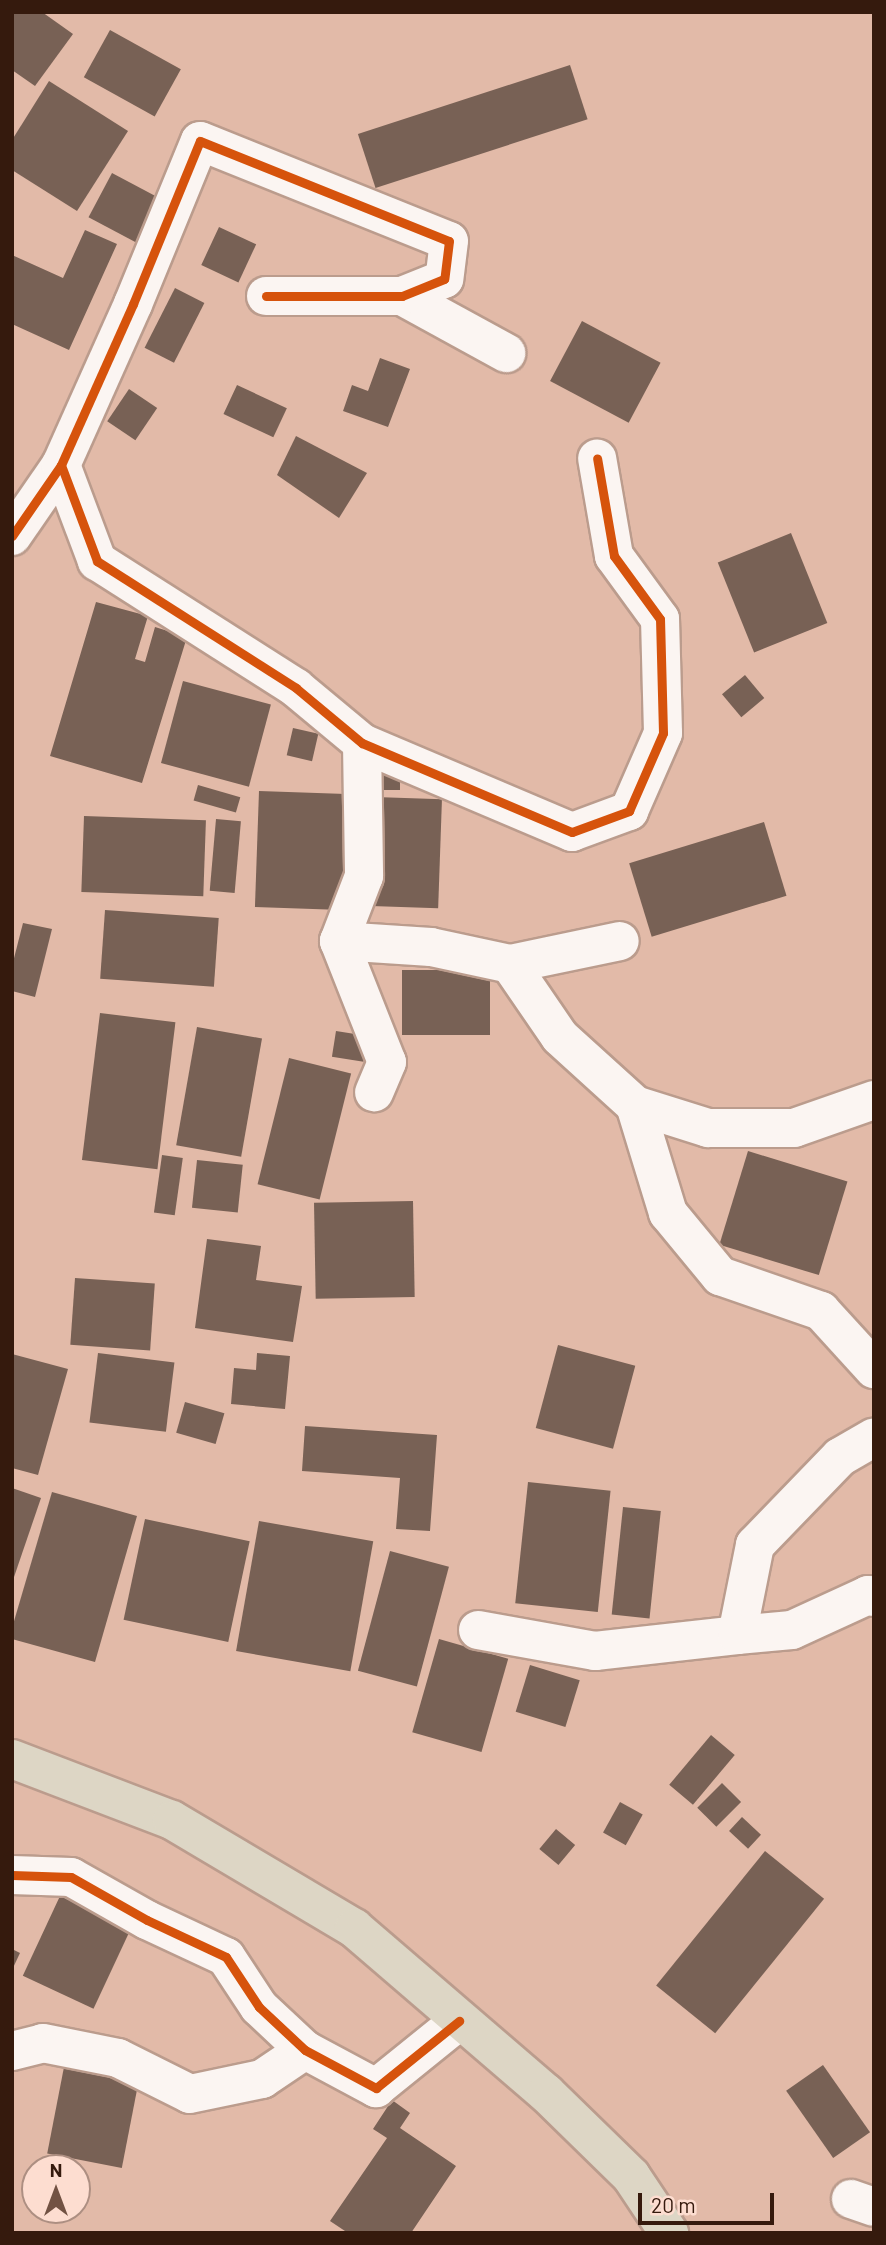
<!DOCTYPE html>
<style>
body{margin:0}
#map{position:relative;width:886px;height:2245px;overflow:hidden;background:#e2baa8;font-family:Barlow,sans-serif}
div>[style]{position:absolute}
.building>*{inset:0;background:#786155;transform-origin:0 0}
.roads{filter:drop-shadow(2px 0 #bb9c8d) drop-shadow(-2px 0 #bb9c8d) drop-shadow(0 2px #bb9c8d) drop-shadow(0 -2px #bb9c8d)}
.minor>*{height:38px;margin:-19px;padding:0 19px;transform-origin:19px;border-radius:19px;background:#fbf5f2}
.highway>*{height:38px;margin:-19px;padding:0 19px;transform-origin:19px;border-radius:19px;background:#ddd6c5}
.cycleway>*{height:9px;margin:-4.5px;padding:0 4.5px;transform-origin:4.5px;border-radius:4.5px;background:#d6530c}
span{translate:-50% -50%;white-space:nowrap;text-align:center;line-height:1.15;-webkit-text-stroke:7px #fdddd0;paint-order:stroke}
.frame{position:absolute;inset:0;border:14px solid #351a0d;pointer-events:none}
.north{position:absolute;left:21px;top:2154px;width:70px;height:70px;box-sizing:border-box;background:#fdddd0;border:2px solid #ad8f82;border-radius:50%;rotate:0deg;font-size:19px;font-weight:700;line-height:28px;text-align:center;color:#351a0d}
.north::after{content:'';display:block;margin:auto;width:24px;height:32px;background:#725243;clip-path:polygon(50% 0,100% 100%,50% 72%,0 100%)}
.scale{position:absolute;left:638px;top:2193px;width:136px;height:32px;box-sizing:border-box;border:4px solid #351a0d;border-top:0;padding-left:9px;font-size:21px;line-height:24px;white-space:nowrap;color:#351a0d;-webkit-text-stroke:5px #fdddd0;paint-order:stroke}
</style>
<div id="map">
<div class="building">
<div style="clip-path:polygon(12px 12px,42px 12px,73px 34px,35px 86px,12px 70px)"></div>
<div style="left:110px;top:30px;width:81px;height:54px;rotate:29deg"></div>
<div style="left:570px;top:65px;width:57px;height:223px;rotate:72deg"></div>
<div style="clip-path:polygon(49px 81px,128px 131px,77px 211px,12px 170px,12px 140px)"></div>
<div style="left:112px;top:173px;width:55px;height:50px;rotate:28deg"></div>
<div style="left:219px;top:227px;width:41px;height:42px;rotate:25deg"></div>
<div style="clip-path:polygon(85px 230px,117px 244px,69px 350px,12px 324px,12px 255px,63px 278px)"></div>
<div style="left:175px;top:288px;width:33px;height:67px;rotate:27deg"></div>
<div style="left:582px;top:321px;width:89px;height:68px;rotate:28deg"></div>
<div style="clip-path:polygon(380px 358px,410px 369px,388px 427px,343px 411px,352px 385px,368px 391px)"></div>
<div style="left:237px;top:385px;width:55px;height:32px;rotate:25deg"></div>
<div style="left:129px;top:389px;width:34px;height:39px;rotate:34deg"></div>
<div style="clip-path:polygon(296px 436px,367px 473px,339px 518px,277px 475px)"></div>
<div style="left:791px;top:533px;width:97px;height:79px;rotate:68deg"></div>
<div style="clip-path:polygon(96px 602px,148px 616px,135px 659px,145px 662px,155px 627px,187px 637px,142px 783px,50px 756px)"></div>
<div style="left:745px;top:675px;width:30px;height:30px;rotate:50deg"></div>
<div style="left:183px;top:681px;width:91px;height:85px;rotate:15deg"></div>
<div style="left:293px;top:728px;width:26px;height:28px;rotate:13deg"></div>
<div style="left:376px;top:763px;width:24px;height:27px"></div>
<div style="left:198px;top:785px;width:44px;height:16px;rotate:16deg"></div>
<div style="left:259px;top:791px;width:87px;height:116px;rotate:2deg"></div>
<div style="left:375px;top:797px;width:67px;height:109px;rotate:2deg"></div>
<div style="left:84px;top:816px;width:122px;height:76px;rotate:2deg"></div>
<div style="left:216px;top:819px;width:25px;height:72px;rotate:5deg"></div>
<div style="left:764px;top:822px;width:77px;height:141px;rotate:73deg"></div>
<div style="left:105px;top:910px;width:114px;height:69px;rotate:4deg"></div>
<div style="clip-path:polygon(23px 923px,52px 929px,35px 997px,12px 991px,12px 966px)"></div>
<div style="left:490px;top:970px;width:65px;height:88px;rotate:90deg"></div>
<div style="left:100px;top:1013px;width:76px;height:148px;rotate:7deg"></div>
<div style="left:197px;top:1027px;width:66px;height:120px;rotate:10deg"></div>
<div style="left:336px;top:1031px;width:32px;height:26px;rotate:9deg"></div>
<div style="left:289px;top:1058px;width:64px;height:130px;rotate:14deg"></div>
<div style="left:748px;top:1151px;width:104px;height:98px;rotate:17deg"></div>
<div style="left:162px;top:1155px;width:21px;height:58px;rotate:8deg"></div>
<div style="left:197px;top:1160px;width:46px;height:48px;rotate:6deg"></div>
<div style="left:413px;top:1201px;width:96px;height:99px;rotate:89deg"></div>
<div style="clip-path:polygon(207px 1239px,261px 1246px,256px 1280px,302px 1286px,293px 1342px,195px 1328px)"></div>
<div style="left:75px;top:1278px;width:80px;height:67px;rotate:4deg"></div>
<div style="left:558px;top:1345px;width:80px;height:86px;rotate:15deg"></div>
<div style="left:98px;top:1353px;width:77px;height:70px;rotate:7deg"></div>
<div style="clip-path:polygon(257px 1353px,290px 1356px,285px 1409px,231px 1404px,234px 1368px,256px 1370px)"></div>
<div style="clip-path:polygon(12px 1354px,68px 1369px,38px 1475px,12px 1468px)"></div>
<div style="left:185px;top:1402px;width:41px;height:32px;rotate:16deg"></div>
<div style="clip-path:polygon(305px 1426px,437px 1435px,430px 1531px,396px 1529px,400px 1478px,302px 1471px)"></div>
<div style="left:528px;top:1482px;width:83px;height:122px;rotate:6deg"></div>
<div style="clip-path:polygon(12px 1488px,41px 1498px,13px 1580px,12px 1580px)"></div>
<div style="clip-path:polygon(52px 1492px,137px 1516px,95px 1662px,12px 1639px,12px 1628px)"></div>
<div style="left:623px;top:1507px;width:38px;height:108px;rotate:6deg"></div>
<div style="left:145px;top:1519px;width:107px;height:103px;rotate:12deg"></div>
<div style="left:259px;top:1521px;width:116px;height:132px;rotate:10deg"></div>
<div style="left:390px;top:1551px;width:61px;height:124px;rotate:15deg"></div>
<div style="left:439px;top:1639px;width:72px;height:97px;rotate:16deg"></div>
<div style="left:530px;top:1665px;width:52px;height:49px;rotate:17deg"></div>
<div style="left:711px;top:1735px;width:31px;height:65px;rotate:40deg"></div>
<div style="left:722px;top:1783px;width:27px;height:35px;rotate:45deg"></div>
<div style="left:620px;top:1802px;width:26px;height:35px;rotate:29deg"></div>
<div style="left:742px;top:1817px;width:26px;height:19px;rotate:43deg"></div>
<div style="left:556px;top:1829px;width:25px;height:26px;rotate:40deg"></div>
<div style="left:765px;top:1851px;width:76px;height:173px;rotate:39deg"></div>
<div style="left:60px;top:1896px;width:78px;height:88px;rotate:25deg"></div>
<div style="clip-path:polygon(12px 1949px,20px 1953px,12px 1970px)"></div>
<div style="left:823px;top:2065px;width:82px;height:45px;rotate:55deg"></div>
<div style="left:64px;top:2067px;width:76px;height:88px;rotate:11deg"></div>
<div style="clip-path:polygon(392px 2100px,410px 2113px,400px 2128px,456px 2166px,411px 2233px,348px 2233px,330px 2221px,387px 2138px,373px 2129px)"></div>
</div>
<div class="roads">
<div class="minor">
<div style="left:402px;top:296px;width:119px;rotate:28.7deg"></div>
<div style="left:61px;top:465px;width:103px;rotate:69.4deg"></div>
<div style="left:97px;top:561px;width:236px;rotate:32.5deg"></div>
<div style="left:296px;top:688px;width:86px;rotate:39.8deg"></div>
<div style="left:362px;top:743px;width:228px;rotate:23deg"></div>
<div style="left:572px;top:832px;width:61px;rotate:-20.2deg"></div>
<div style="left:629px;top:811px;width:85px;rotate:-66.4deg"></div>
<div style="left:663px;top:733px;width:114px;rotate:-91.5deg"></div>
<div style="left:660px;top:619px;width:78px;rotate:-126.1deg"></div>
<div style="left:614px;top:556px;width:99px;rotate:-99.8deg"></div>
<div style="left:12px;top:536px;width:86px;rotate:-55.4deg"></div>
<div style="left:61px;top:465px;width:176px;rotate:-65.9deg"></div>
<div style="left:133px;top:304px;width:176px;rotate:-67.7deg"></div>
<div style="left:200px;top:141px;width:268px;rotate:21.9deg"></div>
<div style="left:449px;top:241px;width:38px;rotate:97deg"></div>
<div style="left:444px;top:279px;width:45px;rotate:158deg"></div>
<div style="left:402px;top:296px;width:136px;rotate:180deg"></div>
<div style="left:362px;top:743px;width:133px;rotate:89.1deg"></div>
<div style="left:364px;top:876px;width:70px;rotate:111deg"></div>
<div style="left:339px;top:941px;width:130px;rotate:68.4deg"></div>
<div style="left:387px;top:1062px;width:33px;rotate:113deg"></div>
<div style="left:339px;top:941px;width:92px;rotate:3.7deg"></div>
<div style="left:431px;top:947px;width:81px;rotate:12.1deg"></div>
<div style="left:510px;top:964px;width:112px;rotate:-11.8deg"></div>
<div style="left:510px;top:964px;width:88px;rotate:55.6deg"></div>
<div style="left:560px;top:1037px;width:101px;rotate:42.2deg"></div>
<div style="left:635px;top:1105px;width:77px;rotate:17.5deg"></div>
<div style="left:708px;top:1128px;width:86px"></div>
<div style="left:794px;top:1128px;width:85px;rotate:-19.3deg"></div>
<div style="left:635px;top:1105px;width:113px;rotate:73deg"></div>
<div style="left:668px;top:1213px;width:82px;rotate:50.5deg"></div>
<div style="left:720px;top:1276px;width:107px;rotate:19.1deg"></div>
<div style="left:821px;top:1311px;width:79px;rotate:47.6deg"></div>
<div style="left:478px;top:1630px;width:119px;rotate:10.2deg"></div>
<div style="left:595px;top:1651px;width:143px;rotate:-6.4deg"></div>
<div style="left:737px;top:1635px;width:92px;rotate:-78.7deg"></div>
<div style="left:755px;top:1545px;width:122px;rotate:-46deg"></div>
<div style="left:840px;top:1457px;width:39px;rotate:-30deg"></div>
<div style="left:737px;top:1635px;width:55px;rotate:-5.2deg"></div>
<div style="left:792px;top:1630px;width:84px;rotate:-24.7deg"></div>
<div style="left:868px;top:1595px;width:6px;rotate:18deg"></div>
<div style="left:12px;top:1875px;width:59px;rotate:1.9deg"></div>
<div style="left:71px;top:1877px;width:87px;rotate:29.5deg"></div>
<div style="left:147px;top:1920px;width:87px;rotate:25.1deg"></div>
<div style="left:226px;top:1957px;width:60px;rotate:56.6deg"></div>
<div style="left:259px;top:2007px;width:63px;rotate:43.1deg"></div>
<div style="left:305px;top:2050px;width:81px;rotate:28.2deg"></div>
<div style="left:376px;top:2088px;width:107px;rotate:-38.9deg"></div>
<div style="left:12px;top:2051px;width:32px;rotate:-14deg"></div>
<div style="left:43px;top:2043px;width:76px;rotate:11.3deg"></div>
<div style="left:118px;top:2058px;width:80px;rotate:26.6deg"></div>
<div style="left:190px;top:2094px;width:74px;rotate:-11.8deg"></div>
<div style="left:262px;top:2079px;width:52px;rotate:-34deg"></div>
<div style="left:851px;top:2199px;width:24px;rotate:19deg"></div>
</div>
<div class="highway">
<div style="left:12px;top:1759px;width:171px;rotate:20.9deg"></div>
<div style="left:172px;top:1820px;width:212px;rotate:30.7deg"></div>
<div style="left:354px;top:1928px;width:253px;rotate:40.7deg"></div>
<div style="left:546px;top:2093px;width:119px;rotate:44.3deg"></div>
<div style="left:631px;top:2176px;width:69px;rotate:56.3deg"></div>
</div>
</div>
<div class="cycleway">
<div style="left:61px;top:465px;width:103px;rotate:69.4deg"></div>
<div style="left:97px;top:561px;width:236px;rotate:32.5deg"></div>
<div style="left:296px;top:688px;width:86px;rotate:39.8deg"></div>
<div style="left:362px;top:743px;width:228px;rotate:23deg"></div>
<div style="left:572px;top:832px;width:61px;rotate:-20.2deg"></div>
<div style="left:629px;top:811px;width:85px;rotate:-66.4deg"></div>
<div style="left:663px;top:733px;width:114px;rotate:-91.5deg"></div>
<div style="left:660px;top:619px;width:78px;rotate:-126.1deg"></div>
<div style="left:614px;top:556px;width:99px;rotate:-99.8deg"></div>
<div style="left:12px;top:536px;width:86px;rotate:-55.4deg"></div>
<div style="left:61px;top:465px;width:176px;rotate:-65.9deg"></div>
<div style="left:133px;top:304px;width:176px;rotate:-67.7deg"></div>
<div style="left:200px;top:141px;width:268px;rotate:21.9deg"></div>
<div style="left:449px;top:241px;width:38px;rotate:97deg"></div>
<div style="left:444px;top:279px;width:45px;rotate:158deg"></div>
<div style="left:402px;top:296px;width:136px;rotate:180deg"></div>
<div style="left:12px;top:1875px;width:59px;rotate:1.9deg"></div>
<div style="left:71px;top:1877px;width:87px;rotate:29.5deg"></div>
<div style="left:147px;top:1920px;width:87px;rotate:25.1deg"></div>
<div style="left:226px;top:1957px;width:60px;rotate:56.6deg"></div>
<div style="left:259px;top:2007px;width:63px;rotate:43.1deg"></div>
<div style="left:305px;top:2050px;width:81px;rotate:28.2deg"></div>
<div style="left:376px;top:2088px;width:107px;rotate:-38.9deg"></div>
</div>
<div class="frame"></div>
<div class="north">N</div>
<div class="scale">20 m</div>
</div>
